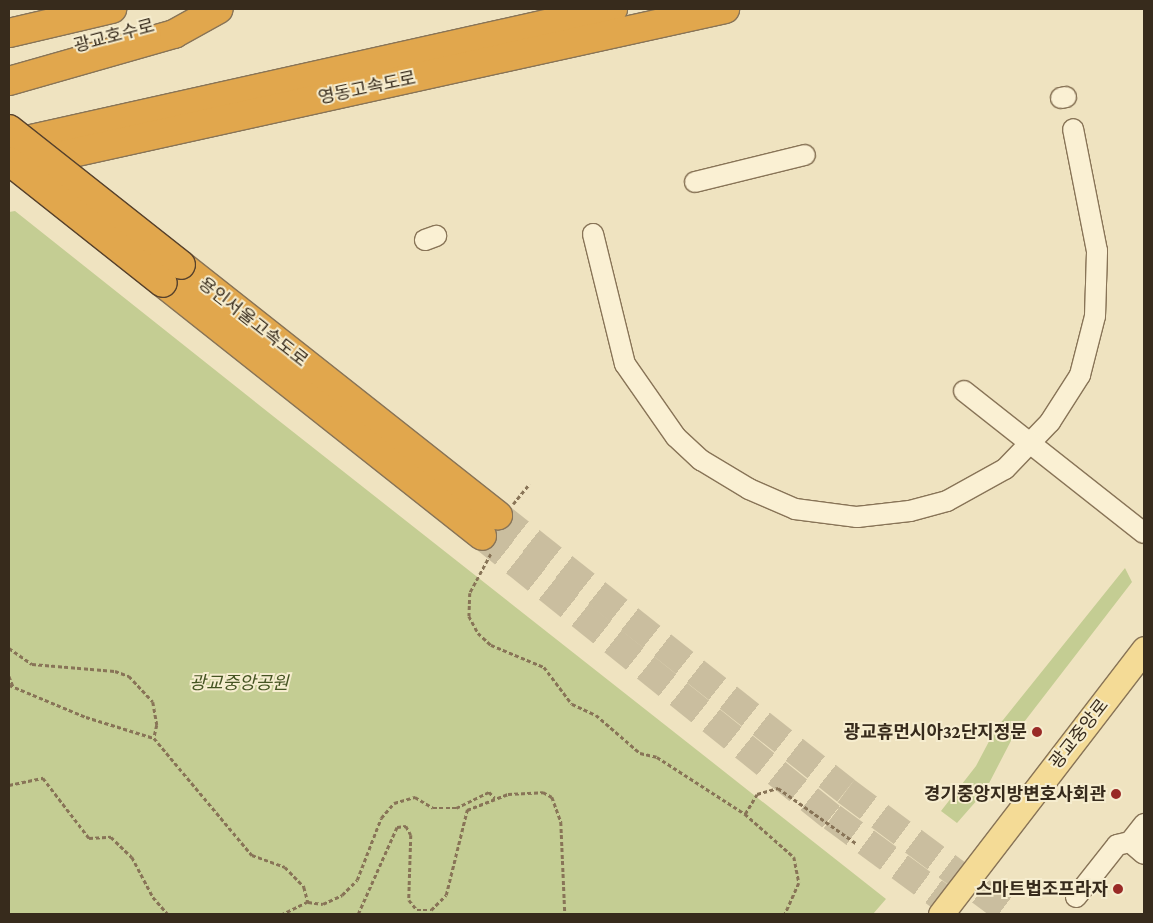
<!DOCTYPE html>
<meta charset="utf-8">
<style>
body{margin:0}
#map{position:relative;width:1153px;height:923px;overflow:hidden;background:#efe3c0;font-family:"Crimson Pro","Noto Sans KR",serif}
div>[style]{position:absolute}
.green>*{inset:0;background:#c4cd93}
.highway-tunnel>*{height:28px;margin-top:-14px;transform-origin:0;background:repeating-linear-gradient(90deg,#cabe9f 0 28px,transparent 0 42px)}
.path>*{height:2.5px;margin-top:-1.25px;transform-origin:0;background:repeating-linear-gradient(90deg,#887457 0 4px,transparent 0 6.5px)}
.roads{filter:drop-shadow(1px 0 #887457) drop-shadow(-1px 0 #887457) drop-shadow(0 1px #887457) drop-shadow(0 -1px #887457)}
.minor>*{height:20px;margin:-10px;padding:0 10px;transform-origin:10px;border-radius:10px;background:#faf0d3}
.major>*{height:25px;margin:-12.5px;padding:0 12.5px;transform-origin:12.5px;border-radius:12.5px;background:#f4db96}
.highway>*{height:28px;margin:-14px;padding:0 14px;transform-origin:14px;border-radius:14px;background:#e1a74d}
.bridges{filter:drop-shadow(1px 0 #56412c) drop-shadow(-1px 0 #56412c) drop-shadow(0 1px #56412c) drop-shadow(0 -1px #56412c)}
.highway-bridge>*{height:28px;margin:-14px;padding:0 14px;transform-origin:14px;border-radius:14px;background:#e1a74d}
.dots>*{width:14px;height:14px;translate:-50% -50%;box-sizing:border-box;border:2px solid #f6edcf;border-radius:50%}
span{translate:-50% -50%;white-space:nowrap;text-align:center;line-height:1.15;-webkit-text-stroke:4px #f6edcf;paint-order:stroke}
.street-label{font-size:18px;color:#372b1c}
.park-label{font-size:18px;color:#455422;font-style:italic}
.poi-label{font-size:18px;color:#372b1c;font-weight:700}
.right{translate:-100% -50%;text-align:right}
.frame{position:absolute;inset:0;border:10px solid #372b1c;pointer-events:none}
</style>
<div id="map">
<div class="green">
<div style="clip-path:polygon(15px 211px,278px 420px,886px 899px,873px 914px,9px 914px,9px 212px)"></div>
<div style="clip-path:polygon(1125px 568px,1132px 582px,1014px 735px,985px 791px,957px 823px,941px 811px,976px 766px,995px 730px)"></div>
</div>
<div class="highway-tunnel">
<div style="left:498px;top:515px;width:444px;rotate:38.4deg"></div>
<div style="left:846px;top:791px;width:206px;rotate:36.7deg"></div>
<div style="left:482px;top:536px;width:449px;rotate:38.8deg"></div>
<div style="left:832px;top:817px;width:164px;rotate:36.3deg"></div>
</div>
<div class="path">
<div style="left:513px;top:504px;width:26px;rotate:-51deg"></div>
<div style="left:491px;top:554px;width:44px;rotate:118.3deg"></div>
<div style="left:470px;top:593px;width:23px;rotate:92deg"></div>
<div style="left:469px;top:616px;width:19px;rotate:62deg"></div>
<div style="left:478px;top:633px;width:18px;rotate:43deg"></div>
<div style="left:491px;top:645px;width:57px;rotate:22.5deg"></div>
<div style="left:544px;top:667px;width:46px;rotate:52.9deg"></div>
<div style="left:572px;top:704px;width:26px;rotate:25deg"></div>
<div style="left:596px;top:715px;width:58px;rotate:40.8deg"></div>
<div style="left:640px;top:753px;width:17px;rotate:13deg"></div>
<div style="left:657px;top:757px;width:105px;rotate:32.9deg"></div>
<div style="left:745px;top:814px;width:65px;rotate:41.3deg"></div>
<div style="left:794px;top:857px;width:26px;rotate:79deg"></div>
<div style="left:799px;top:883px;width:34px;rotate:114deg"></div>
<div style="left:9px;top:648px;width:28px;rotate:35deg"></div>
<div style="left:32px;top:664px;width:83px;rotate:4.8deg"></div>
<div style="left:115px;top:671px;width:15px;rotate:20deg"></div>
<div style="left:129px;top:676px;width:35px;rotate:47deg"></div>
<div style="left:153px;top:702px;width:23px;rotate:80deg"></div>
<div style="left:157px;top:725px;width:13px;rotate:103deg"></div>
<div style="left:9px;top:676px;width:11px;rotate:68deg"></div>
<div style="left:9px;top:685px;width:83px;rotate:22.6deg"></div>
<div style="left:86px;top:717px;width:71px;rotate:17.2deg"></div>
<div style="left:154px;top:738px;width:153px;rotate:50.1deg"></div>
<div style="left:252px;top:855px;width:35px;rotate:20deg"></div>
<div style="left:285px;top:867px;width:28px;rotate:46deg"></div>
<div style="left:304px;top:887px;width:16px;rotate:75deg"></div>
<div style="left:308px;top:902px;width:28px;rotate:154deg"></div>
<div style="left:9px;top:785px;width:35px;rotate:-12deg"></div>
<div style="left:43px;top:778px;width:76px;rotate:52.5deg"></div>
<div style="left:89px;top:838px;width:22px;rotate:-3deg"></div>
<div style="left:111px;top:837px;width:29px;rotate:44deg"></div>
<div style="left:132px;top:857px;width:45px;rotate:62.3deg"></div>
<div style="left:153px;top:897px;width:23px;rotate:49deg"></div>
<div style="left:745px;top:814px;width:23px;rotate:-59deg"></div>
<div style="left:757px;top:794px;width:22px;rotate:-16deg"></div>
<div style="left:778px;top:788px;width:97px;rotate:35.3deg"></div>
<div style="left:308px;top:902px;width:15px;rotate:8deg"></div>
<div style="left:323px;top:904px;width:21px;rotate:-25deg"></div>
<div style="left:342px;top:895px;width:21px;rotate:-45deg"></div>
<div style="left:357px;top:880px;width:66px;rotate:-68.8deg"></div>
<div style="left:381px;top:818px;width:20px;rotate:-49deg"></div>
<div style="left:394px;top:803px;width:22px;rotate:-16deg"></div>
<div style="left:415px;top:797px;width:21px;rotate:31deg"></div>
<div style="left:433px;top:808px;width:23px"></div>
<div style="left:456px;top:808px;width:37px;rotate:-26deg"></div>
<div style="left:489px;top:792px;width:8px;rotate:45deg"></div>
<div style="left:358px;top:914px;width:95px;rotate:-65.9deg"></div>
<div style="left:397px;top:827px;width:9px;rotate:-6deg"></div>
<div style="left:406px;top:826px;width:10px;rotate:61deg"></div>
<div style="left:411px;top:835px;width:65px;rotate:91.8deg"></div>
<div style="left:409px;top:900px;width:13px;rotate:51deg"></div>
<div style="left:417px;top:910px;width:14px"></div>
<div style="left:431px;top:910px;width:21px;rotate:-45deg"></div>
<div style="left:446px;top:895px;width:88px;rotate:-76.1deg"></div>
<div style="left:467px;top:810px;width:44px;rotate:-21.3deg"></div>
<div style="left:508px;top:794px;width:35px;rotate:-3deg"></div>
<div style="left:543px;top:792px;width:10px;rotate:29deg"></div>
<div style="left:552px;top:797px;width:27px;rotate:70deg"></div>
<div style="left:561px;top:822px;width:92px;rotate:87.5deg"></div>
</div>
<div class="roads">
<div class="minor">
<div style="left:1061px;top:98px;width:5px;rotate:-11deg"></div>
<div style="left:695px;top:182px;width:113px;rotate:-13.8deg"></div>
<div style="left:593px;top:234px;width:134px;rotate:76.2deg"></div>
<div style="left:625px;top:364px;width:89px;rotate:55.1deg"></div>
<div style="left:676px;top:437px;width:34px;rotate:43deg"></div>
<div style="left:701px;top:460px;width:56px;rotate:31.1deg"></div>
<div style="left:749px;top:489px;width:50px;rotate:23.5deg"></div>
<div style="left:795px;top:509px;width:63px;rotate:7.4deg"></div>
<div style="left:857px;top:517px;width:53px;rotate:-6.5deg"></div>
<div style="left:910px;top:511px;width:38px;rotate:-15deg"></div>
<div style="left:947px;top:501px;width:66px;rotate:-28.9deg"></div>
<div style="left:1005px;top:469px;width:65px;rotate:-46.2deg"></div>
<div style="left:1050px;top:422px;width:56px;rotate:-57.4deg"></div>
<div style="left:1080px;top:375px;width:61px;rotate:-75.7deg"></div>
<div style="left:1095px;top:316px;width:65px;rotate:-88.2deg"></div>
<div style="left:1097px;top:251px;width:124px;rotate:-101.1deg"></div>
<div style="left:425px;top:240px;width:12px;rotate:-20deg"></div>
<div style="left:964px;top:391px;width:229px;rotate:38.3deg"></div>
<div style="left:1130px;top:842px;width:23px;rotate:-52deg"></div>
<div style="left:1130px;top:842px;width:18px;rotate:41deg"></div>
<div style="left:1076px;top:897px;width:66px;rotate:-51.7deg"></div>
<div style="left:1117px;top:845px;width:13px;rotate:-13deg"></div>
</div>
<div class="major">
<div style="left:941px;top:914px;width:334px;rotate:-52.5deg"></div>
</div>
<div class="highway">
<div style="left:9px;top:33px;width:106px;rotate:-13.1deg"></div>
<div style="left:9px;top:81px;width:172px;rotate:-15.9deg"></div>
<div style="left:174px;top:34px;width:51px;rotate:-29.1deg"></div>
<div style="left:9px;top:144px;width:619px;rotate:-12.6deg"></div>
<div style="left:27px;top:163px;width:715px;rotate:-12.44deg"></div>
<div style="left:181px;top:265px;width:404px;rotate:38.3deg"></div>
<div style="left:163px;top:283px;width:407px;rotate:38.4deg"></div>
</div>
</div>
<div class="bridges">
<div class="highway-bridge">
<div style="left:9px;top:129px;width:219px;rotate:38.3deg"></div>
<div style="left:9px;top:161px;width:196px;rotate:38.4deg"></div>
</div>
</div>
<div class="dots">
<div style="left:1037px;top:732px;background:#992a26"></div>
<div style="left:1116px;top:794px;background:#992a26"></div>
<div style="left:1118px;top:889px;background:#992a26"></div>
</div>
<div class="street-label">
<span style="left:114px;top:36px;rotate:-15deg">광교호수로</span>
<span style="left:367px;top:88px;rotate:-12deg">영동고속도로</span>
<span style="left:253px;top:322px;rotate:38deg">용인서울고속도로</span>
<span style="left:1079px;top:734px;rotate:-52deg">광교중앙로</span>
</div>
<div class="park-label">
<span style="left:239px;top:683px">광교중앙공원</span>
</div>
<div class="poi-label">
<span class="right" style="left:1027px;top:732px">광교휴먼시아32단지정문</span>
<span class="right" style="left:1106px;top:794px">경기중앙지방변호사회관</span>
<span class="right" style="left:1108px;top:889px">스마트법조프라자</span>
</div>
<div class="frame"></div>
</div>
